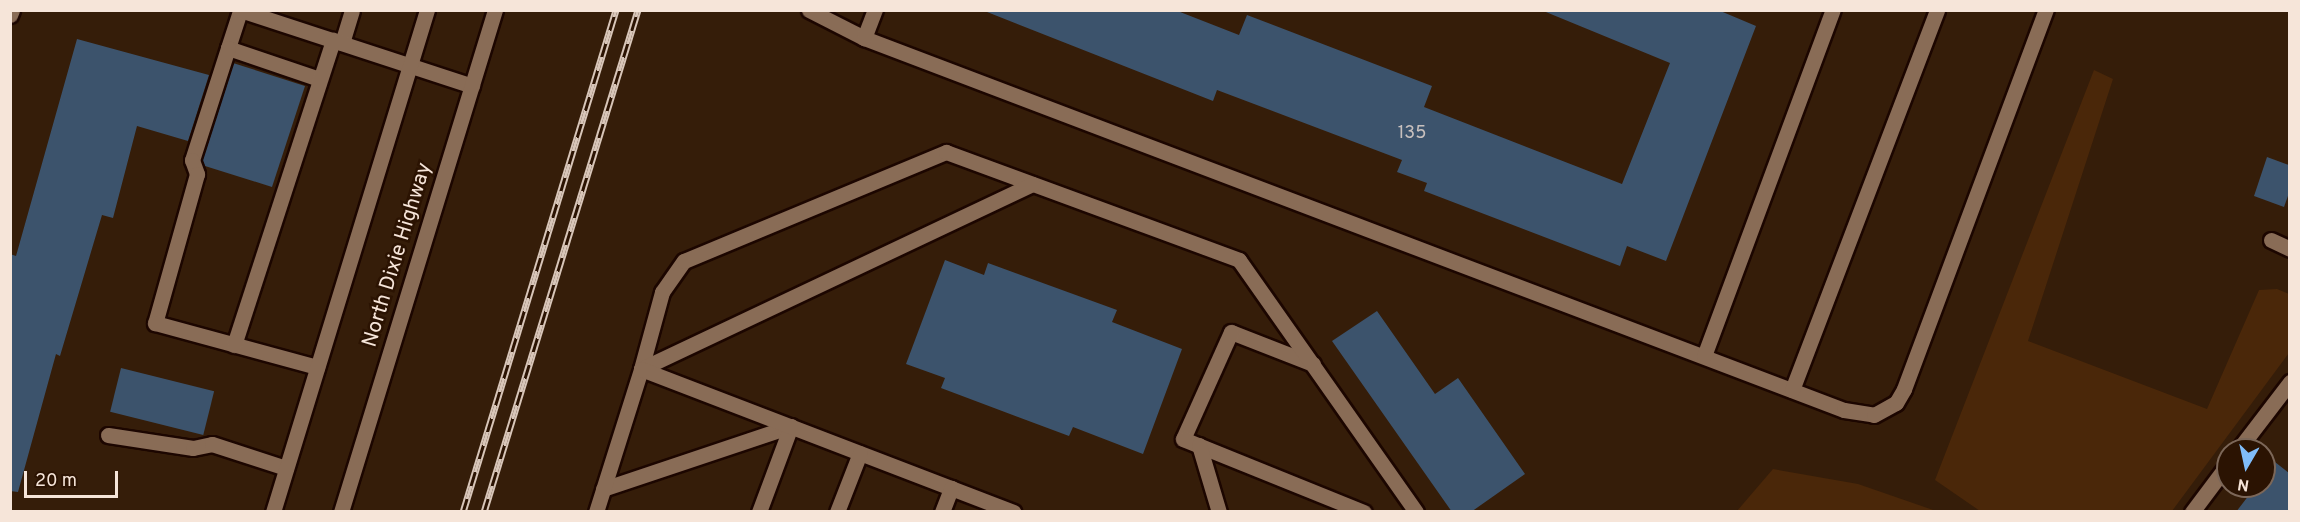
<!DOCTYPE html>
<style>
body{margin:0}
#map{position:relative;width:2300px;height:522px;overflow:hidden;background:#351d09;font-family:Overpass,sans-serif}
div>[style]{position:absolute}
.green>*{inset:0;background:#4a2709}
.building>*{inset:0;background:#3c536c;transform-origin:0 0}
.roads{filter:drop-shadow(2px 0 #1c0600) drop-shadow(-2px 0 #1c0600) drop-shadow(0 2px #1c0600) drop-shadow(0 -2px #1c0600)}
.lane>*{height:15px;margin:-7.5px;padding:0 7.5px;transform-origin:7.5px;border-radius:7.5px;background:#896c56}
.street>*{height:15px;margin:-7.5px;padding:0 7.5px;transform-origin:7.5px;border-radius:7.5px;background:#896c56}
.secondary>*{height:15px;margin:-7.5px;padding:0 7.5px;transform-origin:7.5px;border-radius:7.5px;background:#896c56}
.rail>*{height:7px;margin-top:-3.5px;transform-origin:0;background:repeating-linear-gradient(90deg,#2b1302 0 14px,#d8c6b9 0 28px);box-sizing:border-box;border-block:2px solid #d8c6b9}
span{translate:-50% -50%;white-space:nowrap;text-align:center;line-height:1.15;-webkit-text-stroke:5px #2b1302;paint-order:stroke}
.number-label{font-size:18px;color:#c8c0be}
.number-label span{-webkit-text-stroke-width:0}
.street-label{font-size:21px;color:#f6e5d9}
.frame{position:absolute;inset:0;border:12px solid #f6e5d9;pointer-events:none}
.north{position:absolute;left:2216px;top:438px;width:60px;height:60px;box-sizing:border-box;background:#2b1302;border:2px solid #7c6758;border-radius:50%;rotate:189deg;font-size:16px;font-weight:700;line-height:24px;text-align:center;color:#f6e5d9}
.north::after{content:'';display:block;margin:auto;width:21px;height:27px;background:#80bdfa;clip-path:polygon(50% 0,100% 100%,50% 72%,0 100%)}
.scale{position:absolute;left:24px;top:471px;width:94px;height:27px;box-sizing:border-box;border:3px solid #f6e5d9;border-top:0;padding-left:8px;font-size:18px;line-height:21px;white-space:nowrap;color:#f6e5d9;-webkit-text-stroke:4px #2b1302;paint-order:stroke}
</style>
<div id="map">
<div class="green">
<div style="clip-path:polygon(2094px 70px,2113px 79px,2028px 341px,2207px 409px,2259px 290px,2277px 289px,2289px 294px,2289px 353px,2172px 511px,1980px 511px,1935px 480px)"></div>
<div style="clip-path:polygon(1773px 469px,1858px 484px,1936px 511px,1737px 511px)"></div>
</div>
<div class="building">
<div style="clip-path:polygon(982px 10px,1175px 10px,1239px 35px,1247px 15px,1432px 86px,1424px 107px,1622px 184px,1670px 63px,1541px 10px,1718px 10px,1756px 26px,1666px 261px,1627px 246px,1620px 266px,1424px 191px,1427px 183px,1397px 172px,1402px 160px,1217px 90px,1213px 101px)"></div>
<div style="clip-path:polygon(77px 39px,209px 75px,188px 141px,137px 126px,113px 218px,102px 215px,60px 356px,56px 354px,18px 492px,10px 491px,10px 254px,16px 256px)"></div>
<div style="clip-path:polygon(233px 63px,305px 86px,272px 187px,205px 166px,202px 160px)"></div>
<div style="clip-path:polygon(2267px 157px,2289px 165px,2289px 193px,2284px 207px,2254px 196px)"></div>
<div style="clip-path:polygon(945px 260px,984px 275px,988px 263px,1117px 310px,1112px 322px,1182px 349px,1143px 454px,1073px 427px,1069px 436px,941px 388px,945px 378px,906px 364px)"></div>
<div style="clip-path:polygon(1377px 311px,1435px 394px,1458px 378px,1525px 474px,1471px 512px,1452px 512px,1332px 341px)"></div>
<div style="left:121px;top:368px;width:96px;height:45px;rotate:14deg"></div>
<div style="clip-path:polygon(2275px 462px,2289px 473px,2289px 512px,2236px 512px,2256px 486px,2264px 486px,2264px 475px)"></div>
</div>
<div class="roads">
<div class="lane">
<div style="left:809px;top:10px;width:62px;rotate:27deg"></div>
<div style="left:864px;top:38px;width:1048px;rotate:20.79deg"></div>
<div style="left:1844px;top:410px;width:30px;rotate:9deg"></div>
<div style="left:1874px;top:415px;width:25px;rotate:-29deg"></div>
<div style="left:1896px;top:403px;width:16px;rotate:-60deg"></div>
<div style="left:1904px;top:389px;width:405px;rotate:-69.5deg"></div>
<div style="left:240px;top:11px;width:39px;rotate:108deg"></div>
<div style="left:228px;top:48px;width:96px;rotate:18.8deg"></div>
<div style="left:864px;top:38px;width:30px;rotate:-69deg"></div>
<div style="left:342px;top:43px;width:34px;rotate:-73deg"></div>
<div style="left:228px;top:48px;width:118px;rotate:107.8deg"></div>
<div style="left:192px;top:160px;width:15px;rotate:70deg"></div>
<div style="left:197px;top:174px;width:155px;rotate:105.7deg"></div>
<div style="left:155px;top:323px;width:168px;rotate:15.2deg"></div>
<div style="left:2271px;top:240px;width:21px;rotate:25deg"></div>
<div style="left:234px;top:345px;width:321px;rotate:-72deg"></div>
<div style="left:1704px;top:356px;width:369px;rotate:-69.6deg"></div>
<div style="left:1313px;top:364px;width:88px;rotate:-158.7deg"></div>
<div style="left:1231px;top:332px;width:117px;rotate:114.2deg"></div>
<div style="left:1183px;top:439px;width:195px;rotate:22deg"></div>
<div style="left:641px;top:369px;width:80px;rotate:-74.7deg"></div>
<div style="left:662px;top:292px;width:38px;rotate:-55deg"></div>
<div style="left:684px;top:261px;width:284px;rotate:-22.6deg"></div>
<div style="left:946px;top:152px;width:312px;rotate:20.2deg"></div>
<div style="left:1239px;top:260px;width:308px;rotate:54.9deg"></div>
<div style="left:641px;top:369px;width:433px;rotate:-25.3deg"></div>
<div style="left:1792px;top:390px;width:407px;rotate:-69.1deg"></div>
<div style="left:108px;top:435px;width:86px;rotate:8.7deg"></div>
<div style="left:193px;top:448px;width:19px;rotate:-12deg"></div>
<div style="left:212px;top:444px;width:78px;rotate:18deg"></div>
<div style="left:1199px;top:445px;width:70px;rotate:73.4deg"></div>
<div style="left:2238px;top:450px;width:86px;rotate:-52.6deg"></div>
<div style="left:603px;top:489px;width:198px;rotate:-18.5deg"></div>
<div style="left:791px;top:426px;width:92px;rotate:110.4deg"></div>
<div style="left:596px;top:512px;width:150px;rotate:-72.5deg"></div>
<div style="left:641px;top:369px;width:399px;rotate:21deg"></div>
<div style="left:837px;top:512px;width:63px;rotate:-68.7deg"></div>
<div style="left:942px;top:512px;width:26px;rotate:-69deg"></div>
<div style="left:2192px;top:512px;width:60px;rotate:-53.1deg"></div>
</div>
<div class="street">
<div style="left:240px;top:10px;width:244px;rotate:18.1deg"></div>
<div style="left:10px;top:15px;width:5px;rotate:-68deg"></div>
</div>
<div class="secondary">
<div style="left:273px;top:512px;width:525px;rotate:-72.95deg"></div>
<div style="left:341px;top:512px;width:525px;rotate:-72.95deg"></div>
</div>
</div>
<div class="rail">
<div style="left:463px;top:512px;width:525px;rotate:-73.05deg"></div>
<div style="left:484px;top:512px;width:525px;rotate:-72.95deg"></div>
</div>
<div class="number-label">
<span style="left:1412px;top:134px">135</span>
</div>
<div class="street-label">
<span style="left:398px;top:255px;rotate:-73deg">North Dixie Highway</span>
</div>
<div class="frame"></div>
<div class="north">N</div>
<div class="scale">20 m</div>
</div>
